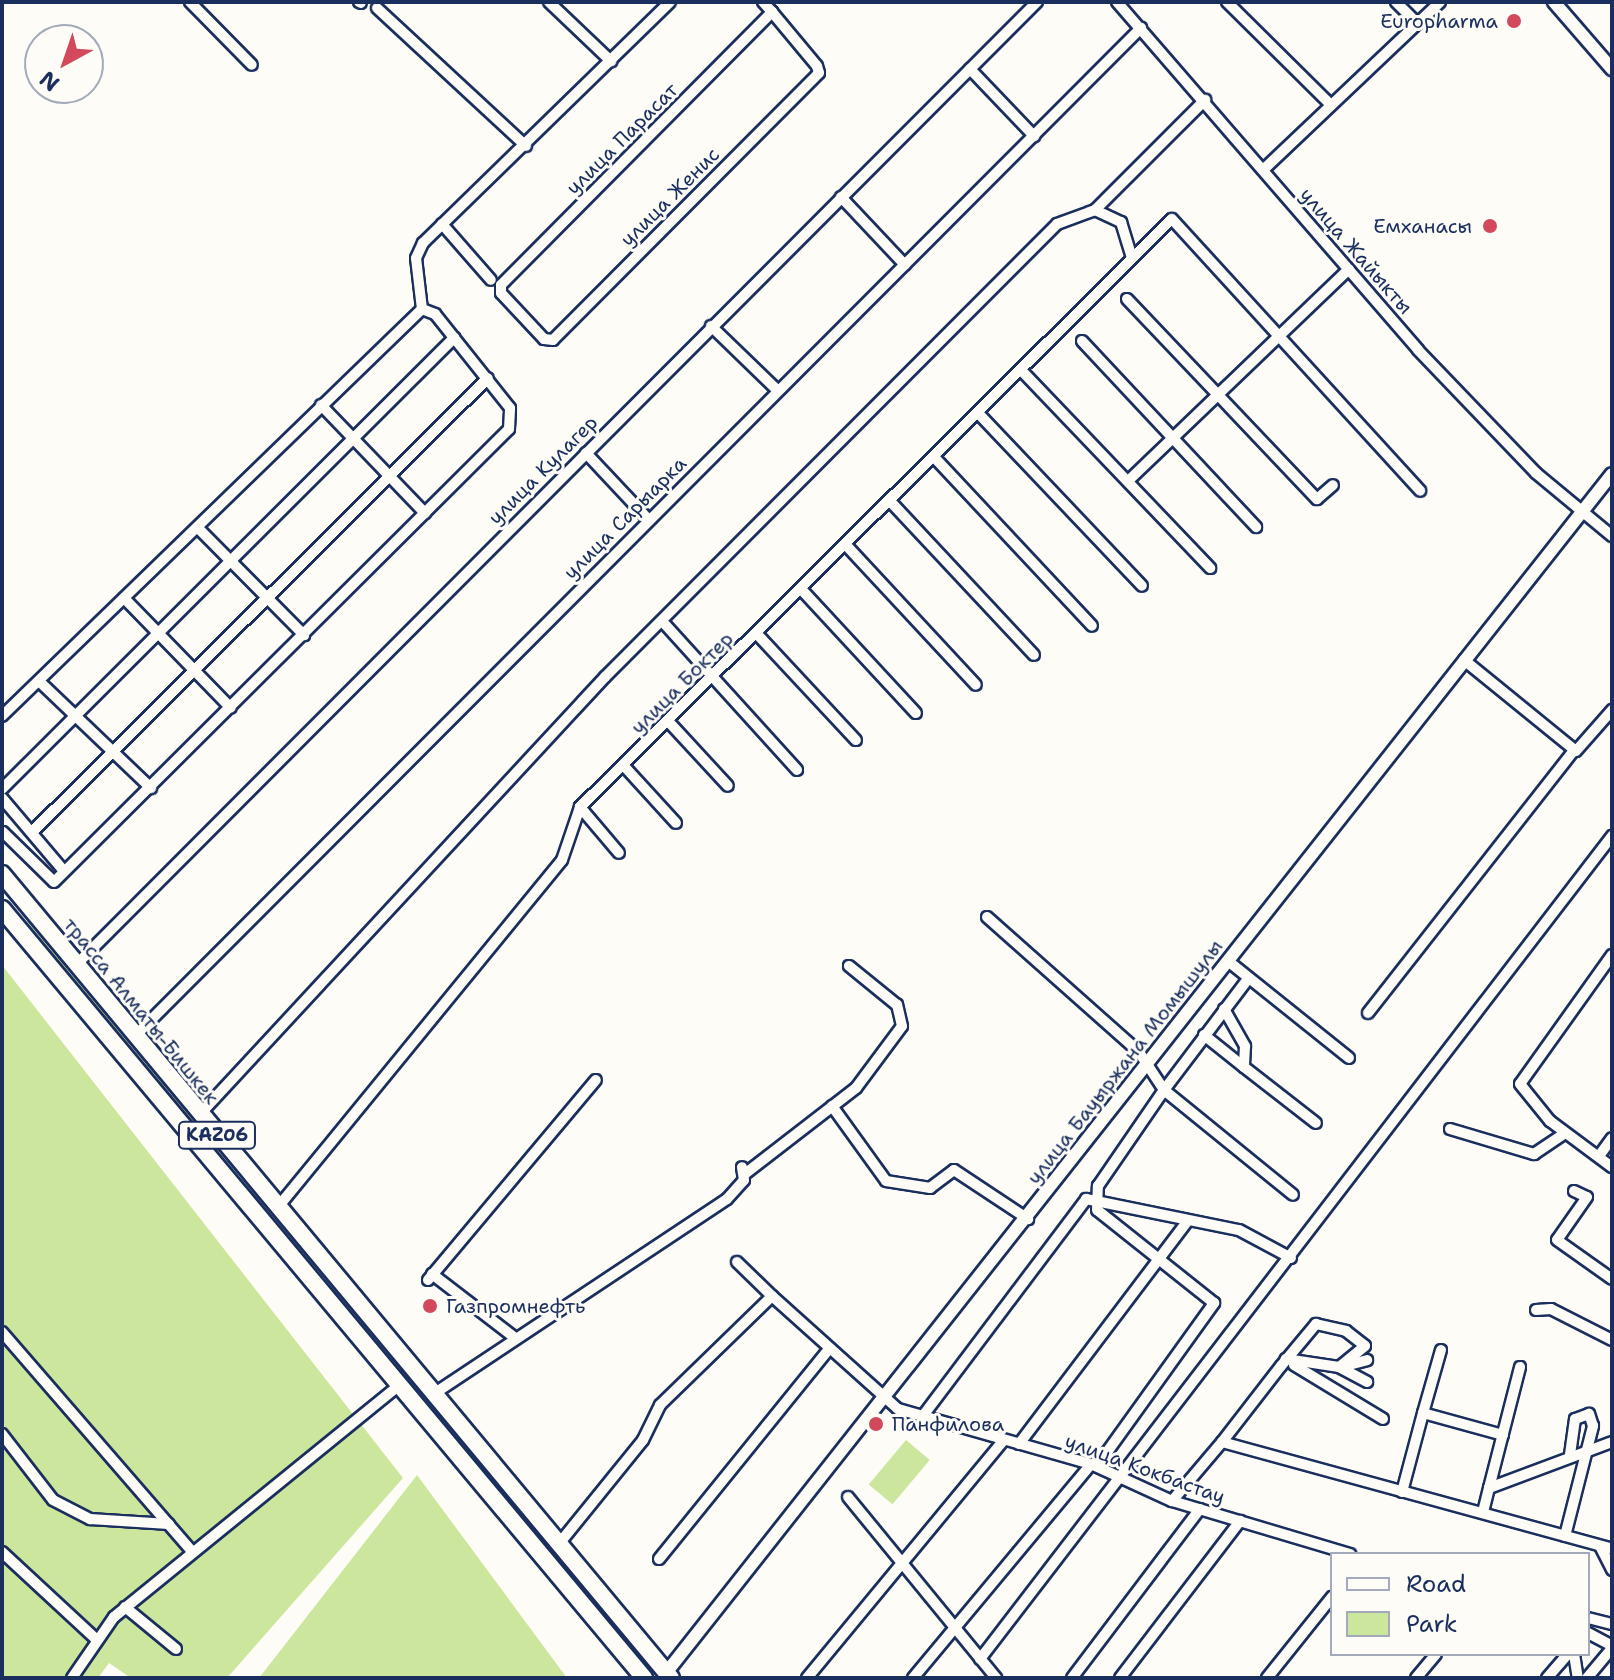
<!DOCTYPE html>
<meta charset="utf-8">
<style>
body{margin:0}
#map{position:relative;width:1614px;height:1680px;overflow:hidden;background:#fdfcf7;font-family:"Shantell Sans",sans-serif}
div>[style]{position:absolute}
.green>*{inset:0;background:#cce79d;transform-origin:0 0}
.roads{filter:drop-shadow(2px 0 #1b2f5e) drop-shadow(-2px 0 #1b2f5e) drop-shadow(0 2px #1b2f5e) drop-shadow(0 -2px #1b2f5e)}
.minor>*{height:10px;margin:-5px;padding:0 5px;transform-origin:5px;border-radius:5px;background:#fdfcf7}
.tertiary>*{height:12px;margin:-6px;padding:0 6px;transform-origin:6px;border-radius:6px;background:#fdfcf7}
.trunk>*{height:16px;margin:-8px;padding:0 8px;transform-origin:8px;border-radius:8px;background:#fdfcf7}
.dots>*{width:22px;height:22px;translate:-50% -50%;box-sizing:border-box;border:4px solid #fdfcf7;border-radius:50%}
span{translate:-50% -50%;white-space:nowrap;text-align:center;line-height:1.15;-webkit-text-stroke:6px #fdfcf7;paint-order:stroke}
.shield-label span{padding:2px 6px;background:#fdfcf7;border:2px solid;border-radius:6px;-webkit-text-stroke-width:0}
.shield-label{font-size:18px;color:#1b2f5e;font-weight:700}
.poi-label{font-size:20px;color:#1b2f5e}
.right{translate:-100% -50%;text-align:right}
.left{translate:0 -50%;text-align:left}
.street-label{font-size:20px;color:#1b2f5e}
.frame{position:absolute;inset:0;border:4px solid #1b2f5e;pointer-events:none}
.legend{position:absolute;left:1330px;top:1552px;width:260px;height:104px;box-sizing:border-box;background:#fdfcf7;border:2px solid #a3aaba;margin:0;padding:10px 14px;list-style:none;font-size:24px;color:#1b2f5e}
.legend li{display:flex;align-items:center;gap:16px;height:40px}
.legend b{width:40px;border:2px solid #a3aaba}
.north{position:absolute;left:24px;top:24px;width:80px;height:80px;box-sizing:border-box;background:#fdfcf7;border:2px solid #a3aaba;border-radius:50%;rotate:220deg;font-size:22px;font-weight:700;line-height:32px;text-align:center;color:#1b2f5e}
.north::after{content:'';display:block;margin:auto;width:28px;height:36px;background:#d1495b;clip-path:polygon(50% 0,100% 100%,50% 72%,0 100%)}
</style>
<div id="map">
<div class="green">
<div style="clip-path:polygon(30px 920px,242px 1180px,314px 1264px,306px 1265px,24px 923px)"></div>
<div style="clip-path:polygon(2px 965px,403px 1478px,227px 1678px,131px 1678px,109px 1663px,98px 1678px,2px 1678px)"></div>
<div style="left:906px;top:1440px;width:31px;height:58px;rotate:40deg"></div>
<div style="clip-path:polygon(417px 1475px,567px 1678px,259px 1678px)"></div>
</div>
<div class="roads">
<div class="minor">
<div style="left:190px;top:2px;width:88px;rotate:45.5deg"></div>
<div style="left:359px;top:2px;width:2px;rotate:27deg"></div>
<div style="left:549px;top:2px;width:86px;rotate:43.6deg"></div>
<div style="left:763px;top:2px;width:13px;rotate:48deg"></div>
<div style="left:772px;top:12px;width:70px;rotate:50.2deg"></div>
<div style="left:817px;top:66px;width:7px;rotate:74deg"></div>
<div style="left:819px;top:73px;width:377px;rotate:134.9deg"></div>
<div style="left:553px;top:340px;width:9px;rotate:-174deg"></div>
<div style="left:544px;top:339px;width:63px;rotate:-133.1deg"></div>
<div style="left:501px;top:293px;width:8px;rotate:-90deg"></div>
<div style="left:501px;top:285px;width:385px;rotate:-45.2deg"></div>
<div style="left:1117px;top:2px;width:460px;rotate:49.1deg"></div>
<div style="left:1418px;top:350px;width:170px;rotate:46.2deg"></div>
<div style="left:1536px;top:473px;width:99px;rotate:39.7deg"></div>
<div style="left:1227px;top:2px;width:146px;rotate:44.7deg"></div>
<div style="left:1396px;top:2px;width:30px;rotate:45deg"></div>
<div style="left:377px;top:8px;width:203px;rotate:42.8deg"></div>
<div style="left:970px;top:69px;width:93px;rotate:46.3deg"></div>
<div style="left:1263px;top:170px;width:244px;rotate:-43.5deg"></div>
<div style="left:841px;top:197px;width:93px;rotate:46.7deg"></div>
<div style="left:1095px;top:210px;width:29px;rotate:25deg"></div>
<div style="left:1121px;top:222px;width:37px;rotate:73deg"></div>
<div style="left:442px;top:224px;width:74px;rotate:48.8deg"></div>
<div style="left:1127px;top:299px;width:276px;rotate:46.5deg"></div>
<div style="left:1317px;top:499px;width:21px;rotate:-41deg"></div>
<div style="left:422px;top:309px;width:51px;rotate:-96.7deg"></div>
<div style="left:416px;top:258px;width:17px;rotate:-65deg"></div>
<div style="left:423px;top:243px;width:345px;rotate:-44.3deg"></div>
<div style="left:711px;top:326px;width:93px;rotate:44.1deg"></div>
<div style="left:1082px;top:341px;width:255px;rotate:46.9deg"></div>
<div style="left:1021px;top:370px;width:274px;rotate:46.3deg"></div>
<div style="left:321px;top:405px;width:150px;rotate:46.1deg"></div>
<div style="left:978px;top:413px;width:238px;rotate:46.5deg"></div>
<div style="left:586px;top:453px;width:92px;rotate:46.8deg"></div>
<div style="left:934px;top:457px;width:231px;rotate:46.9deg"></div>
<div style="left:1128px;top:481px;width:306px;rotate:-43.8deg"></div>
<div style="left:889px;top:500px;width:212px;rotate:46.9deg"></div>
<div style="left:198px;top:528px;width:151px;rotate:45.3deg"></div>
<div style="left:845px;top:544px;width:192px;rotate:47.1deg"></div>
<div style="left:801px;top:589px;width:169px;rotate:47.2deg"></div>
<div style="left:124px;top:598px;width:153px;rotate:45.8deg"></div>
<div style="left:662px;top:621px;width:201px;rotate:47.8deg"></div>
<div style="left:757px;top:634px;width:145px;rotate:47deg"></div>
<div style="left:1464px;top:660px;width:144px;rotate:39.1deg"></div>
<div style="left:1576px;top:751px;width:55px;rotate:-48.7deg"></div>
<div style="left:39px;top:681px;width:155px;rotate:43.7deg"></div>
<div style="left:2px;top:716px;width:585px;rotate:-44.1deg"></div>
<div style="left:668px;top:721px;width:88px;rotate:47.3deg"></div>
<div style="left:624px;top:766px;width:77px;rotate:47.6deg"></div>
<div style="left:2px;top:789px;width:639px;rotate:-44.94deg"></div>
<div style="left:2px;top:798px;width:96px;rotate:49.7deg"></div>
<div style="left:580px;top:807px;width:60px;rotate:49.7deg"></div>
<div style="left:3px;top:832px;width:71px;rotate:44.4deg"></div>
<div style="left:54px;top:882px;width:642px;rotate:-44.87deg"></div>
<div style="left:509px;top:429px;width:21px;rotate:-87deg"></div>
<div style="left:510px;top:408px;width:120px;rotate:-128.6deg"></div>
<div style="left:435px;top:314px;width:14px;rotate:-159deg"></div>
<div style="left:32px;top:832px;width:643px;rotate:-44.87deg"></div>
<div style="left:987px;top:917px;width:203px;rotate:41.6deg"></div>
<div style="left:1139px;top:1052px;width:45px;rotate:56.7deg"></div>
<div style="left:1164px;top:1090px;width:139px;rotate:-52.9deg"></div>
<div style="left:1612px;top:955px;width:158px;rotate:125.5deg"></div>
<div style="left:1520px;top:1084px;width:48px;rotate:51deg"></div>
<div style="left:1550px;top:1121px;width:77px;rotate:36.6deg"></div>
<div style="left:1228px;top:961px;width:155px;rotate:38.7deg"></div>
<div style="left:77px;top:964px;width:1359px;rotate:-45.06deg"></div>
<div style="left:1224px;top:1009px;width:43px;rotate:60.4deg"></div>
<div style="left:1245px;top:1046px;width:21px;rotate:93deg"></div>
<div style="left:1244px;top:1067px;width:91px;rotate:37.9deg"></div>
<div style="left:1368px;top:1013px;width:334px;rotate:-51.9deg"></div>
<div style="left:136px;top:1035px;width:1423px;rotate:-45.06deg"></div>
<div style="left:1204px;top:1035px;width:51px;rotate:38.7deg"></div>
<div style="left:832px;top:1106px;width:92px;rotate:54.2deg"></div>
<div style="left:886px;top:1181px;width:45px;rotate:9deg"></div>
<div style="left:930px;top:1188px;width:30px;rotate:-37deg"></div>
<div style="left:954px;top:1170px;width:89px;rotate:33.5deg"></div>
<div style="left:200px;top:1114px;width:596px;rotate:-47.18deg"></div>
<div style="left:605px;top:677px;width:640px;rotate:-45.06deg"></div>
<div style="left:1057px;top:224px;width:40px;rotate:-20.2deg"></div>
<div style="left:1095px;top:210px;width:156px;rotate:-45deg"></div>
<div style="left:1450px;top:1129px;width:88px;rotate:16.6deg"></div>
<div style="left:1534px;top:1154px;width:37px;rotate:-34deg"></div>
<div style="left:1599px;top:1156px;width:22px;rotate:-54deg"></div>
<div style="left:746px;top:1173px;width:139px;rotate:-37.7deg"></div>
<div style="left:856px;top:1088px;width:77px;rotate:-53.4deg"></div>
<div style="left:902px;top:1026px;width:22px;rotate:-103deg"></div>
<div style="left:897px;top:1005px;width:62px;rotate:-140.9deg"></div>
<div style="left:1574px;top:1191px;width:14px;rotate:25deg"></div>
<div style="left:1587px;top:1197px;width:52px;rotate:124.9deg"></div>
<div style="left:1557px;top:1240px;width:67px;rotate:35.3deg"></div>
<div style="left:278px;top:1207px;width:448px;rotate:-50.7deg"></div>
<div style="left:562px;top:860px;width:56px;rotate:-71.2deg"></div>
<div style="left:580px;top:807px;width:834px;rotate:-44.81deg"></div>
<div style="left:1172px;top:219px;width:368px;rotate:47.6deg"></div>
<div style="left:737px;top:1262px;width:49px;rotate:44.2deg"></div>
<div style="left:432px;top:1274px;width:105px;rotate:37.6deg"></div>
<div style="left:428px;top:1280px;width:261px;rotate:-50deg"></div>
<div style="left:1536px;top:1310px;width:15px;rotate:-4deg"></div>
<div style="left:1551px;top:1309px;width:68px;rotate:26.9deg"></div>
<div style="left:2px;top:1332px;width:290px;rotate:49.1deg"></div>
<div style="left:1441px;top:1350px;width:66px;rotate:105.9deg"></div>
<div style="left:1423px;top:1413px;width:83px;rotate:15.4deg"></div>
<div style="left:1294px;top:1365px;width:104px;rotate:31.2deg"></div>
<div style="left:1345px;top:1366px;width:23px;rotate:-15deg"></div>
<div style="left:1339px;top:1367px;width:32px;rotate:28deg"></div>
<div style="left:432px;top:1395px;width:354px;rotate:-33.6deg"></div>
<div style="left:727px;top:1199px;width:25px;rotate:-48deg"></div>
<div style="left:744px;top:1180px;width:13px;rotate:-99deg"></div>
<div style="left:922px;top:1417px;width:273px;rotate:-53deg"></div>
<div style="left:1086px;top:1199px;width:156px;rotate:11.5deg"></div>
<div style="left:1239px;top:1230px;width:59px;rotate:28.3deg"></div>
<div style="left:2px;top:1434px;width:83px;rotate:52.3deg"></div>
<div style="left:53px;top:1500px;width:42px;rotate:27.2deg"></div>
<div style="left:90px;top:1519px;width:79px;rotate:3.6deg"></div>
<div style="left:1222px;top:1442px;width:96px;rotate:-52.2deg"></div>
<div style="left:1281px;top:1366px;width:55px;rotate:-50.2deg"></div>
<div style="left:1316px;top:1324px;width:31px;rotate:13deg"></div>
<div style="left:1346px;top:1331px;width:24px;rotate:38deg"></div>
<div style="left:1365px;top:1346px;width:33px;rotate:141deg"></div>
<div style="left:1339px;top:1367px;width:54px;rotate:-171.4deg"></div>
<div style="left:1019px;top:1444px;width:277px;rotate:-52.9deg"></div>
<div style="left:1097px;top:1466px;width:201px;rotate:-54.3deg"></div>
<div style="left:1214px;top:1303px;width:149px;rotate:-141.5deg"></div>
<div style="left:1097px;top:1210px;width:24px;rotate:-88deg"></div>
<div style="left:1098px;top:1186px;width:116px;rotate:-55.5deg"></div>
<div style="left:1164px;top:1090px;width:166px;rotate:39.1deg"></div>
<div style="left:1489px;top:1488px;width:125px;rotate:-75.6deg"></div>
<div style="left:1402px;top:1492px;width:82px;rotate:-75.1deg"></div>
<div style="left:848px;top:1497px;width:234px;rotate:50.7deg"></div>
<div style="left:1172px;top:1501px;width:77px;rotate:-49.7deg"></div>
<div style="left:1222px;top:1442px;width:404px;rotate:15.3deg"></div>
<div style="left:1483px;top:1512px;width:25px;rotate:-76deg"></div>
<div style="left:1489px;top:1488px;width:131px;rotate:-20.5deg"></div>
<div style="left:1565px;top:1536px;width:114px;rotate:-75.7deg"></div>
<div style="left:1593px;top:1426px;width:13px;rotate:-108deg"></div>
<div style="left:1589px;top:1414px;width:15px;rotate:160deg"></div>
<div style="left:1575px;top:1419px;width:36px;rotate:98deg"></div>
<div style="left:558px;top:1545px;width:135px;rotate:-51deg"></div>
<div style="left:643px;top:1440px;width:39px;rotate:-64deg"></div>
<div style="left:660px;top:1405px;width:156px;rotate:-44.2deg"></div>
<div style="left:772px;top:1296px;width:169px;rotate:41.9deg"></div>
<div style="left:898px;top:1409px;width:201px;rotate:15.9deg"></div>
<div style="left:1091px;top:1464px;width:89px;rotate:24.6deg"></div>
<div style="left:1172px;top:1501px;width:186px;rotate:16.6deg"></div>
<div style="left:1600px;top:1546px;width:27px;rotate:63deg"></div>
<div style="left:2px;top:1552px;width:128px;rotate:42.8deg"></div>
<div style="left:659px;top:1559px;width:270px;rotate:-51deg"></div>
<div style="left:125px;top:1607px;width:66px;rotate:39.5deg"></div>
<div style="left:1588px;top:1618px;width:25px;rotate:14deg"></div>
<div style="left:1588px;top:1633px;width:27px;rotate:28deg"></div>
<div style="left:1574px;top:1654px;width:24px;rotate:81deg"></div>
<div style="left:980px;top:1659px;width:1038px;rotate:-52.48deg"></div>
<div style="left:72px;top:1678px;width:74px;rotate:-55.5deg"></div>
<div style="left:114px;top:1617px;width:370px;rotate:-39.1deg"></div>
<div style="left:807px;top:1678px;width:309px;rotate:-50.4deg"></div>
<div style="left:913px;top:1678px;width:278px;rotate:-50.2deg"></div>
<div style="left:1072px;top:1678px;width:212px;rotate:-52.9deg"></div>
<div style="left:1120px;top:1678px;width:198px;rotate:-52.6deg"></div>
<div style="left:1267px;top:1678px;width:104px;rotate:-51.3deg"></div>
<div style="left:1416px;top:1678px;width:31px;rotate:-50deg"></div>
<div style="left:1547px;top:1678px;width:32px;rotate:-49deg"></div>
<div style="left:1587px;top:1678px;width:39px;rotate:-50deg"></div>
</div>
<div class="tertiary">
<div style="left:1554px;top:2px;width:89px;rotate:49.1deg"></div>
<div style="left:666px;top:1673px;width:1527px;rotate:-51.73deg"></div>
</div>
<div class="trunk">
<div style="left:2px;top:874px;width:1046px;rotate:50.24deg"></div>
<div style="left:2px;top:909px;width:1002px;rotate:50.14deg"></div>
</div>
</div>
<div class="dots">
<div style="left:1514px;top:21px;background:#d1495b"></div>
<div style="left:1490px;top:226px;background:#d1495b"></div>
<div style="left:430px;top:1306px;background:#d1495b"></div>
<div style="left:876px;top:1424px;background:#d1495b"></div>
</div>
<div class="shield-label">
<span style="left:217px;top:1135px">KАZ06</span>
</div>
<div class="poi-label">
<span class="right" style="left:1498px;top:21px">Europharma</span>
<span class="right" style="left:1472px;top:226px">Емханасы</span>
<span class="left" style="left:446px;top:1306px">Газпромнефть</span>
<span class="left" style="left:892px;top:1424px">Панфилова</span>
</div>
<div class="street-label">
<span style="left:622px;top:139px;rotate:-45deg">улица Парасат</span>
<span style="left:670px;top:197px;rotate:-45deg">улица Женис</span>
<span style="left:1356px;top:251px;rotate:49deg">улица Жайыкты</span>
<span style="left:543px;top:470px;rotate:-45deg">улица Кулагер</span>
<span style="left:625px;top:518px;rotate:-45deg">улица Сарыарка</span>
<span style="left:682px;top:683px;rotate:-45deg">улица Боктер</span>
<span style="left:141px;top:1011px;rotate:51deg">трасса Алматы-Бишкек</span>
<span style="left:1125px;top:1062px;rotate:-52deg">улица Бауыржана Момышулы</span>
<span style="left:1145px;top:1469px;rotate:20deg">улица Кокбастау</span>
</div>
<div class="frame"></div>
<ul class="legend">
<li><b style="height:10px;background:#fdfcf7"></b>Road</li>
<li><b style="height:22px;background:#cce79d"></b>Park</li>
</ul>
<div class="north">N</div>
</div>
